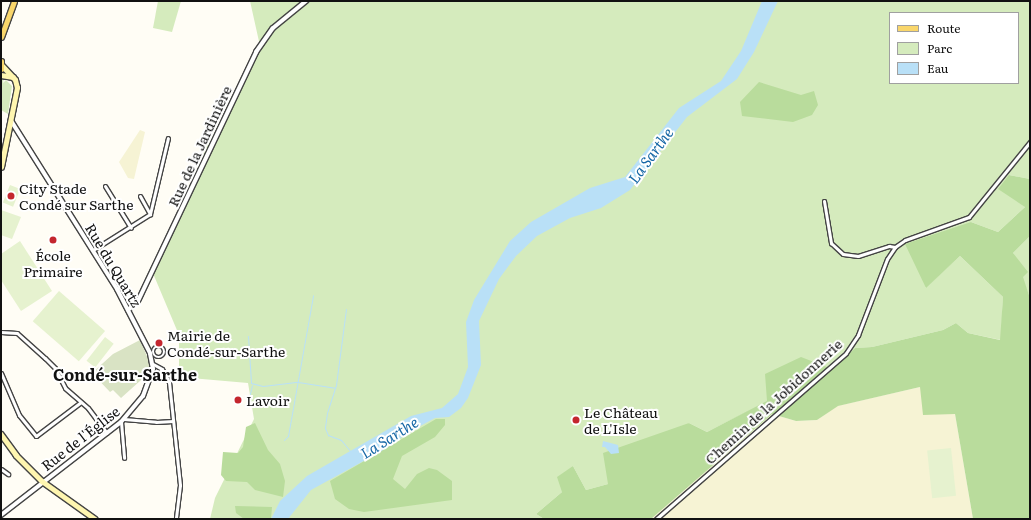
<!DOCTYPE html>
<meta charset="utf-8">
<style>
body{margin:0}
#map{position:relative;width:1031px;height:520px;overflow:hidden;background:#fffdf5;font-family:Literata,serif}
div>[style]{position:absolute}
.farmland>*{inset:0;background:#f6f3d4}
.green>*{inset:0;background:#d5ebbd}
.forest>*{inset:0;background:#b9dc9c}
.cemetery>*{inset:0;background:#d9e3c4}
.pitch>*{inset:0;background:#e6f2cf;transform-origin:0 0}
.water>*{inset:0;background:#b9e0f7}
.stream>*{height:1px;margin:-0.5px;padding:0 0.5px;transform-origin:0.5px;border-radius:0.5px;background:#b9e0f7}
.roads{filter:drop-shadow(1px 0 #444) drop-shadow(-1px 0 #444) drop-shadow(0 1px #444) drop-shadow(0 -1px #444)}
.pedestrian>*{height:2.5px;margin:-1.25px;padding:0 1.25px;transform-origin:1.25px;border-radius:1.25px;background:#fff}
.pedestrian>.ring{margin:-1.25px;padding:0;box-sizing:content-box;background:none;border:2.5px solid #fff;border-radius:50%}
.minor>*{height:3px;margin:-1.5px;padding:0 1.5px;transform-origin:1.5px;border-radius:1.5px;background:#fff}
.tertiary>*{height:4px;margin:-2px;padding:0 2px;transform-origin:2px;border-radius:2px;background:#fff}
.secondary>*{height:4.5px;margin:-2.25px;padding:0 2.25px;transform-origin:2.25px;border-radius:2.25px;background:#fff6b0}
.primary>*{height:5px;margin:-2.5px;padding:0 2.5px;transform-origin:2.5px;border-radius:2.5px;background:#f9d66b}
.dots>*{width:11px;height:11px;translate:-50% -50%;box-sizing:border-box;border:2px solid #fff;border-radius:50%}
span{translate:-50% -50%;white-space:nowrap;text-align:center;line-height:1.15;-webkit-text-stroke:4px #fff;paint-order:stroke}
.street-label{font-size:14px;color:#111}
.poi-label{font-size:14px;color:#111}
.left{translate:0 -50%;text-align:left}
.water-label{font-size:15px;color:#1768a6;font-style:italic}
.quarter-label{font-size:16px;color:#111;font-weight:700}
.frame{position:absolute;inset:0;border:2px solid #111;pointer-events:none}
.legend{position:absolute;left:889px;top:12px;width:130px;height:72px;box-sizing:border-box;background:#fff;border:1px solid #a0a0a0;margin:0;padding:5px 7px;list-style:none;font-size:12px;color:#111}
.legend li{display:flex;align-items:center;gap:8px;height:20px}
.legend b{width:20px;border:1px solid #a0a0a0}
</style>
<div id="map">
<div class="farmland">
<div style="clip-path:polygon(140px 130px,145px 132px,134px 179px,128px 178px,119px 162px)"></div>
<div style="clip-path:polygon(920px 387px,955px 414px,973px 519px,651px 519px,772px 414px,796px 421px,817px 420px,837px 406px)"></div>
</div>
<div class="green">
<div style="clip-path:polygon(158px 1px,181px 1px,172px 32px,153px 28px)"></div>
<div style="clip-path:polygon(evenodd,250px 1px,1030px 1px,1030px 179px,1009px 175px,1025px 207px,998px 232px,971px 222px,925px 288px,960px 256px,1003px 297px,1001px 340px,968px 333px,956px 323px,943px 330px,872px 347px,855px 348px,832px 369px,707px 432px,689px 423px,608px 484px,586px 490px,573px 466px,562px 492px,536px 514px,544px 519px,210px 519px,215px 498px,254px 419px,248px 383px,179px 377px,179px 335px,152px 271px,207px 146px,260px 46px,250px 1px,890px 13px,1018px 13px,1018px 83px,890px 83px,890px 13px)"></div>
<div style="clip-path:polygon(1px 77px,4px 78px,3px 83px,6px 80px,12px 86px,8px 114px,1px 110px)"></div>
<div style="clip-path:polygon(1030px 236px,1030px 298px,1013px 253px)"></div>
</div>
<div class="forest">
<div style="clip-path:polygon(759px 82px,801px 95px,814px 91px,818px 105px,812px 115px,793px 122px,742px 116px,740px 102px)"></div>
<div style="clip-path:polygon(1009px 175px,1030px 179px,1030px 236px,1013px 253px,1028px 272px,1023px 277px,1030px 298px,1030px 519px,973px 519px,955px 414px,923px 415px,920px 387px,838px 406px,817px 420px,796px 421px,772px 414px,651px 519px,544px 519px,536px 514px,562px 492px,557px 477px,573px 466px,586px 490px,608px 484px,603px 453px,689px 423px,707px 432px,767px 401px,765px 374px,801px 357px,832px 369px,855px 348px,872px 347px,943px 330px,956px 323px,968px 333px,1000px 340px,1003px 297px,960px 256px,926px 288px,905px 244px,971px 222px,998px 232px,1025px 207px,998px 189px)"></div>
<div style="clip-path:polygon(436px 419px,445px 419px,445px 425px,435px 437px,402px 456px,393px 479px,405px 489px,417px 474px,429px 468px,437px 470px,452px 481px,452px 500px,364px 512px,349px 509px,335px 499px,330px 481px)"></div>
<div style="clip-path:polygon(255px 423px,268px 450px,280px 464px,285px 481px,283px 497px,255px 490px,247px 482px,226px 481px,221px 475px,223px 452px,238px 453px,243px 447px,246px 427px)"></div>
<div style="clip-path:polygon(235px 506px,272px 507px,271px 519px,244px 519px,236px 513px)"></div>
</div>
<div class="cemetery">
<div style="clip-path:polygon(140px 340px,149px 361px,150px 372px,121px 398px,113px 390px,110px 392px,92px 373px,113px 354px)"></div>
</div>
<div class="pitch">
<div style="left:10px;top:185px;width:11px;height:19px;rotate:22deg"></div>
<div style="clip-path:polygon(1px 210px,21px 217px,12px 239px,1px 235px)"></div>
<div style="clip-path:polygon(20px 241px,52px 291px,21px 311px,1px 280px,1px 254px)"></div>
<div style="left:59px;top:291px;width:61px;height:40px;rotate:41deg"></div>
<div style="left:105px;top:337px;width:11px;height:30px;rotate:38deg"></div>
<div style="left:951px;top:448px;width:48px;height:24px;rotate:84deg"></div>
</div>
<div class="water">
<div style="clip-path:polygon(762px 1px,778px 1px,754px 52px,737px 79px,687px 117px,630px 190px,601px 208px,570px 218px,537px 236px,516px 256px,499px 279px,479px 321px,481px 365px,468px 398px,461px 408px,449px 417px,435px 418px,411px 431px,380px 452px,311px 490px,288px 519px,271px 519px,280px 501px,307px 476px,411px 416px,442px 408px,458px 394px,468px 367px,466px 322px,474px 300px,510px 241px,531px 222px,590px 188px,625px 177px,679px 108px,721px 81px,741px 51px)"></div>
<div style="clip-path:polygon(603px 441px,618px 445px,619px 453px,611px 454px,605px 447px,602px 447px)"></div>
</div>
<div class="stream">
<div style="left:346px;top:309px;width:77px;rotate:97.5deg"></div>
<div style="left:336px;top:385px;width:29px;rotate:108deg"></div>
<div style="left:327px;top:413px;width:15px;rotate:98deg"></div>
<div style="left:325px;top:428px;width:8px;rotate:67deg"></div>
<div style="left:328px;top:435px;width:14px;rotate:21deg"></div>
<div style="left:341px;top:440px;width:16px;rotate:50deg"></div>
<div style="left:248px;top:336px;width:47px;rotate:86.3deg"></div>
<div style="left:251px;top:383px;width:12px;rotate:14deg"></div>
<div style="left:263px;top:386px;width:35px;rotate:-7deg"></div>
<div style="left:298px;top:382px;width:37px;rotate:9deg"></div>
<div style="left:249px;top:398px;width:13px;rotate:-77deg"></div>
<div style="left:284px;top:440px;width:6px;rotate:-45deg"></div>
<div style="left:288px;top:436px;width:143px;rotate:-79.9deg"></div>
</div>
<div class="roads">
<div class="pedestrian">
<div class="ring" style="left:153px;top:346px;width:9.5px;height:9.5px"></div>
</div>
<div class="minor">
<div style="left:105px;top:186px;width:49px;rotate:58.2deg"></div>
<div style="left:140px;top:196px;width:21px;rotate:61deg"></div>
<div style="left:824px;top:201px;width:43px;rotate:80.5deg"></div>
<div style="left:831px;top:243px;width:16px;rotate:43deg"></div>
<div style="left:843px;top:254px;width:15px;rotate:8deg"></div>
<div style="left:858px;top:256px;width:33px;rotate:-18deg"></div>
<div style="left:889px;top:246px;width:6px;rotate:9deg"></div>
<div style="left:93px;top:250px;width:67px;rotate:-32.3deg"></div>
<div style="left:150px;top:214px;width:78px;rotate:-76.7deg"></div>
<div style="left:1px;top:332px;width:16px;rotate:4deg"></div>
<div style="left:17px;top:333px;width:38px;rotate:42deg"></div>
<div style="left:45px;top:358px;width:14px;rotate:45deg"></div>
<div style="left:55px;top:368px;width:22px;rotate:63deg"></div>
<div style="left:65px;top:388px;width:30px;rotate:41deg"></div>
<div style="left:88px;top:408px;width:31px;rotate:53deg"></div>
<div style="left:153px;top:364px;width:10px;rotate:29deg"></div>
<div style="left:162px;top:369px;width:15px;rotate:62deg"></div>
<div style="left:169px;top:382px;width:104px;rotate:83.9deg"></div>
<div style="left:180px;top:485px;width:34px;rotate:97deg"></div>
<div style="left:1px;top:373px;width:46px;rotate:66.8deg"></div>
<div style="left:19px;top:415px;width:27px;rotate:51deg"></div>
<div style="left:36px;top:436px;width:56px;rotate:-37.1deg"></div>
<div style="left:124px;top:419px;width:32px;rotate:5deg"></div>
<div style="left:156px;top:422px;width:17px;rotate:-3deg"></div>
<div style="left:121px;top:422px;width:36px;rotate:85deg"></div>
<div style="left:1px;top:469px;width:9px;rotate:36deg"></div>
<div style="left:656px;top:519px;width:252px;rotate:-41.1deg"></div>
<div style="left:846px;top:353px;width:22px;rotate:-56deg"></div>
<div style="left:858px;top:335px;width:81px;rotate:-69.1deg"></div>
<div style="left:887px;top:259px;width:14px;rotate:-56deg"></div>
<div style="left:895px;top:247px;width:12px;rotate:-35deg"></div>
<div style="left:905px;top:240px;width:68px;rotate:-19.8deg"></div>
<div style="left:969px;top:217px;width:97px;rotate:-50.9deg"></div>
</div>
<div class="tertiary">
<div style="left:128px;top:310px;width:13px;rotate:-42deg"></div>
<div style="left:138px;top:301px;width:276px;rotate:-64.6deg"></div>
<div style="left:256px;top:52px;width:29px;rotate:-55deg"></div>
<div style="left:273px;top:28px;width:43px;rotate:-39.3deg"></div>
<div style="left:1px;top:515px;width:152px;rotate:-37.8deg"></div>
<div style="left:121px;top:422px;width:34px;rotate:-50deg"></div>
<div style="left:143px;top:396px;width:29px;rotate:-70deg"></div>
<div style="left:153px;top:369px;width:16px;rotate:-101deg"></div>
<div style="left:150px;top:353px;width:72px;rotate:-117.3deg"></div>
<div style="left:117px;top:289px;width:199px;rotate:-122.2deg"></div>
</div>
<div class="secondary">
<div style="left:1px;top:75px;width:12px;rotate:9deg"></div>
<div style="left:1px;top:167px;width:81px;rotate:-78.6deg"></div>
<div style="left:17px;top:88px;width:8px;rotate:-104deg"></div>
<div style="left:15px;top:80px;width:19px;rotate:-133deg"></div>
<div style="left:1px;top:434px;width:26px;rotate:54deg"></div>
<div style="left:16px;top:455px;width:37px;rotate:45deg"></div>
<div style="left:42px;top:481px;width:65px;rotate:35.6deg"></div>
</div>
<div class="primary">
<div style="left:1px;top:37px;width:38px;rotate:-70deg"></div>
<div style="left:1px;top:61px;width:8px;rotate:90deg"></div>
</div>
</div>
<div class="dots">
<div style="left:11px;top:196px;background:#c4262e"></div>
<div style="left:53px;top:240px;background:#c4262e"></div>
<div style="left:159px;top:343px;background:#c4262e"></div>
<div style="left:238px;top:400px;background:#c4262e"></div>
<div style="left:576px;top:420px;background:#c4262e"></div>
</div>
<div class="street-label">
<span style="left:199px;top:146px;rotate:-65deg">Rue de la Jardinière</span>
<span style="left:114px;top:265px;rotate:59deg">Rue du Quartz</span>
<span style="left:773px;top:401px;rotate:-42deg">Chemin de la Jobidonnerie</span>
<span style="left:80px;top:438px;rotate:-38deg">Rue de l'Église</span>
</div>
<div class="poi-label">
<span class="left" style="left:19px;top:196px">City Stade<br>Condé sur Sarthe</span>
<span style="left:53px;top:263px">École<br>Primaire</span>
<span class="left" style="left:167px;top:343px">Mairie de<br>Condé-sur-Sarthe</span>
<span class="left" style="left:246px;top:400px">Lavoir</span>
<span class="left" style="left:584px;top:420px">Le Château<br>de L'Isle</span>
</div>
<div class="water-label">
<span style="left:650px;top:155px;rotate:-54deg">La Sarthe</span>
<span style="left:389px;top:437px;rotate:-32deg">La Sarthe</span>
</div>
<div class="quarter-label">
<span style="left:125px;top:374px">Condé-sur-Sarthe</span>
</div>
<div class="frame"></div>
<ul class="legend">
<li><b style="height:5px;background:#f9d66b"></b>Route</li>
<li><b style="height:11px;background:#d5ebbd"></b>Parc</li>
<li><b style="height:11px;background:#b9e0f7"></b>Eau</li>
</ul>
</div>
